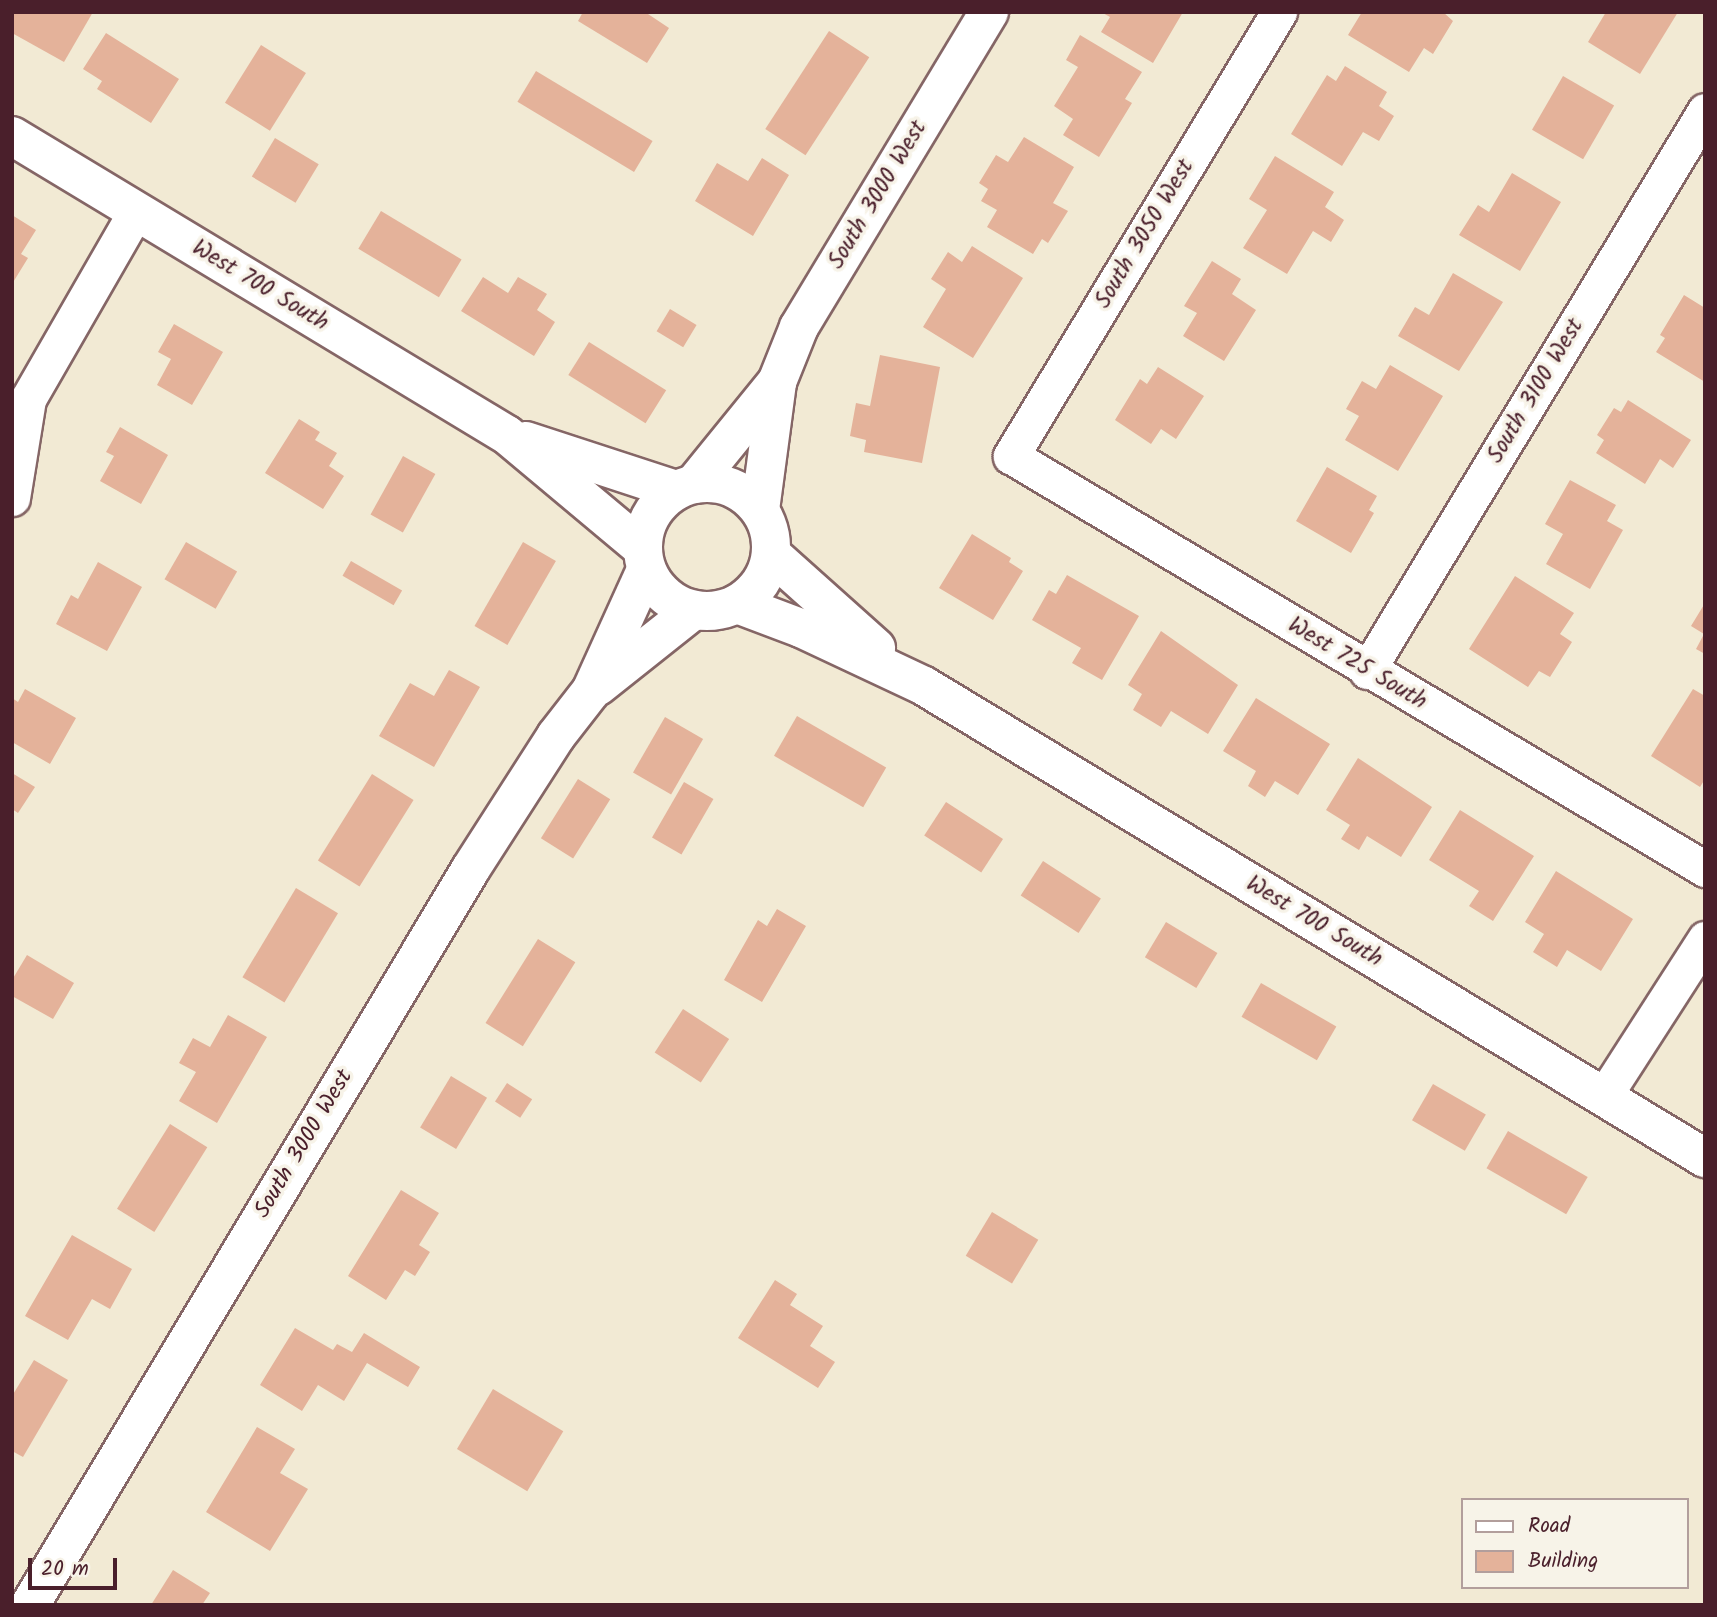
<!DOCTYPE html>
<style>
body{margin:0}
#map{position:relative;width:1717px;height:1617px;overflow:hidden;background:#f2ead4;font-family:Kalam,sans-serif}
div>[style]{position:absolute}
.building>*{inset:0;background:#e4b29a;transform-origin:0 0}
.roads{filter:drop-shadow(2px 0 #856666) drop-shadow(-2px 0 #856666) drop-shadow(0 2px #856666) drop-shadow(0 -2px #856666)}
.minor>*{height:35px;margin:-17.5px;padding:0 17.5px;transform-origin:17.5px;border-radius:17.5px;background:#fff}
.tertiary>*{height:38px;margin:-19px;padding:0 19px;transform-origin:19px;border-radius:19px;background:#fff}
.secondary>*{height:38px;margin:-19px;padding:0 19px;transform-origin:19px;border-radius:19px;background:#fff}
.secondary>.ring{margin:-19px;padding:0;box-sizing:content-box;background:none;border:38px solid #fff;border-radius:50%}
span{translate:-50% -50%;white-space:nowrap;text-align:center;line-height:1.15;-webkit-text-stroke:7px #f7f3e8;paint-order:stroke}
.street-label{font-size:23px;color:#4a1f2b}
.frame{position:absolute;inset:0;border:14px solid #4a1f2b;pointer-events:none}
.legend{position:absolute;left:1461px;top:1498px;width:228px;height:91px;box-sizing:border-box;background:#f7f3e8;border:2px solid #b29e9c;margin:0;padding:9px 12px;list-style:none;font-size:21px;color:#4a1f2b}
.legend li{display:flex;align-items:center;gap:14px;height:35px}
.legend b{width:35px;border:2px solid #b29e9c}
.scale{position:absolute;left:28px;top:1558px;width:89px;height:32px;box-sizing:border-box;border:4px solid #4a1f2b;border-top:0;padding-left:9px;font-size:21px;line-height:24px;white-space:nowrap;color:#4a1f2b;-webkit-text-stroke:5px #f7f3e8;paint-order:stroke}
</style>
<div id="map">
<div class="building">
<div style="clip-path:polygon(12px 12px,93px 12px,64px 62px,12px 33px)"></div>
<div style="clip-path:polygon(583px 12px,645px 12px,669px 28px,647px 63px,578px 21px)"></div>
<div style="clip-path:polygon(1101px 12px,1183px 12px,1153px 63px,1101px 32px,1110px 17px)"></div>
<div style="clip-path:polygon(1362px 12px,1443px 12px,1453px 21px,1433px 54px,1424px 48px,1409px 72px,1348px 35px)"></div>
<div style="clip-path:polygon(1606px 12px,1678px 12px,1640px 74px,1588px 42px)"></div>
<div style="left:829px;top:31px;width:48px;height:117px;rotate:33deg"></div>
<div style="clip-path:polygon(106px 33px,179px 79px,151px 123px,97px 89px,102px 81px,83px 69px)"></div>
<div style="clip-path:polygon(1080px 35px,1142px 72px,1125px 99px,1132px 103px,1099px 157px,1063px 135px,1073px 119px,1054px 106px,1078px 67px,1066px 60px)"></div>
<div style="left:261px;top:45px;width:53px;height:68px;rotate:32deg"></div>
<div style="clip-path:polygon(1345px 66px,1387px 92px,1379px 106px,1394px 116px,1379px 141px,1363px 132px,1342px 166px,1291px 134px,1327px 75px,1336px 81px)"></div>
<div style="left:536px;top:71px;width:136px;height:36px;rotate:31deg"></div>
<div style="left:1563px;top:76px;width:59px;height:62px;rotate:30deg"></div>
<div style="clip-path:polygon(1024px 137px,1074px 167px,1053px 203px,1068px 211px,1048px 243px,1042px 239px,1033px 254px,987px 227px,997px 210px,981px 201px,988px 189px,979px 183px,996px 155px,1008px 162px)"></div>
<div style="left:275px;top:138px;width:51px;height:45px;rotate:31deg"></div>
<div style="clip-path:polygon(1275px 156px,1334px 192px,1325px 207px,1344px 220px,1331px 242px,1313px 231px,1287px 274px,1243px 248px,1267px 210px,1249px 199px)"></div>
<div style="clip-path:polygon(762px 158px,789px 175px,753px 236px,695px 201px,717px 163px,748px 181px)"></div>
<div style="clip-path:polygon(1512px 173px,1561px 202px,1520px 271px,1459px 235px,1478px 205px,1489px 212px)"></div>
<div style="left:381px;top:211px;width:94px;height:44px;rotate:31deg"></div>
<div style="clip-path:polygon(12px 215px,36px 230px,21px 254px,28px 258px,12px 284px)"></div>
<div style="clip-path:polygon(972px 246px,1023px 278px,973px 358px,923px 327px,946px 289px,931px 279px,948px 252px,962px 262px)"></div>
<div style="clip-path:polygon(1212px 261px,1241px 279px,1232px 294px,1256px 310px,1224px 361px,1183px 336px,1197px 313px,1184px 306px)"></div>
<div style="clip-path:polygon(1453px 273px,1503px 302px,1459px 371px,1398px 336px,1415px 307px,1429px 315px)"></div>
<div style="clip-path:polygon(483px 277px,508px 293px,518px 277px,547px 294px,537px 310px,555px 322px,534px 356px,461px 311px)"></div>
<div style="clip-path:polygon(1684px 295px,1705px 308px,1705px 382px,1656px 352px,1665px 338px,1660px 335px)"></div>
<div style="left:670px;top:309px;width:31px;height:26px;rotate:31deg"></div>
<div style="clip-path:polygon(174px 324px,223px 352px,192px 405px,157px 385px,171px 359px,158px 352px)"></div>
<div style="left:589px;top:342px;width:91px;height:39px;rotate:32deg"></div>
<div style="clip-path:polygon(880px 355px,940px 367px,922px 463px,864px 452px,866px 440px,850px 436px,856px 403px,870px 406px)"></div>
<div style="clip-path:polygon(1390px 365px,1443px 396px,1398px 471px,1345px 440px,1359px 416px,1346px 409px,1362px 381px,1376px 389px)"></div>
<div style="clip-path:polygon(1158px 367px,1204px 396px,1176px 439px,1161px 429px,1151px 444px,1115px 420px,1140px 379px,1147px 384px)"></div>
<div style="clip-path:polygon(1628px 400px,1691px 440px,1673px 468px,1660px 459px,1645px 484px,1596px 453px,1604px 440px,1597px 435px,1614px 408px,1621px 412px)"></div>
<div style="clip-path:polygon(299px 419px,320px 432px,315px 440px,337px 453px,329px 466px,344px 476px,323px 509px,265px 473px)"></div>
<div style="clip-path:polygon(120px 427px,168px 455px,141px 504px,100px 481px,114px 456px,106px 452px)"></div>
<div style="left:403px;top:456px;width:37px;height:67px;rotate:29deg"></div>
<div style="clip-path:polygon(1327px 467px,1377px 496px,1369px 510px,1374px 513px,1351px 553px,1296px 521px)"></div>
<div style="clip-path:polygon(1570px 480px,1616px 505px,1607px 521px,1623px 530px,1590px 589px,1546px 564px,1563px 534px,1545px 524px)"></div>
<div style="clip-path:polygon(972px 534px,1011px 558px,1009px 562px,1023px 571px,993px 620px,939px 588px)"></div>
<div style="left:186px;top:542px;width:59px;height:43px;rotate:30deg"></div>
<div style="left:523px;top:542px;width:38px;height:97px;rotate:30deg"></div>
<div style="left:351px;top:561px;width:59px;height:17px;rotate:30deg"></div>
<div style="clip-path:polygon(98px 562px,142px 587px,107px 651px,56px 624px,71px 595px,78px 599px)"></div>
<div style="clip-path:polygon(1067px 575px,1139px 616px,1102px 680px,1072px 663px,1081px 648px,1032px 620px,1049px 590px,1056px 594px)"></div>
<div style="clip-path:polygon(1515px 576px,1574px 613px,1560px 634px,1572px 642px,1550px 677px,1539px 671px,1528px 687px,1469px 649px)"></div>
<div style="clip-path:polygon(1705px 603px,1705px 654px,1696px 649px,1704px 634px,1691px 626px)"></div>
<div style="clip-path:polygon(1161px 631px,1238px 685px,1208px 734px,1171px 711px,1161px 727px,1133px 710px,1142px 694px,1128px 685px)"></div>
<div style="clip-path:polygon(449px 670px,480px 687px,434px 767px,379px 736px,410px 683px,434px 696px)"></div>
<div style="clip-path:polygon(25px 689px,76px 718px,50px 764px,12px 742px,12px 698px,18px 702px)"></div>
<div style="clip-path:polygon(1693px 689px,1705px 696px,1705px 779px,1700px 787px,1651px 756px)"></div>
<div style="clip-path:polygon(1256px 698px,1330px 744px,1298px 795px,1275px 781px,1265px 797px,1248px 786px,1256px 771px,1223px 751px)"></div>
<div style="left:797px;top:716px;width:103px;height:46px;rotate:30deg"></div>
<div style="left:665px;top:717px;width:44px;height:64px;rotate:30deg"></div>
<div style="clip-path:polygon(1358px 758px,1432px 807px,1401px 857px,1367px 836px,1359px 850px,1341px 839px,1350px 825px,1326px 810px)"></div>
<div style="clip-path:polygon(12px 773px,35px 787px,18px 813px,12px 809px)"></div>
<div style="left:372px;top:774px;width:49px;height:102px;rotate:32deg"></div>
<div style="left:578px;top:779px;width:38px;height:70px;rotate:32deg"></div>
<div style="left:684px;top:782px;width:34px;height:64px;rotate:30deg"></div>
<div style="left:946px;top:802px;width:68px;height:40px;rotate:33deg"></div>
<div style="clip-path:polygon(1460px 810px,1534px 856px,1493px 921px,1469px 906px,1479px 891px,1429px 860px)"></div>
<div style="left:1043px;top:861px;width:69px;height:41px;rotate:33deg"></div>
<div style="clip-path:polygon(1556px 871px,1633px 919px,1601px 971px,1567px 950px,1557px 967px,1533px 952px,1544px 934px,1525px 922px)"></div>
<div style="left:296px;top:888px;width:49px;height:104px;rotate:31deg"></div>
<div style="clip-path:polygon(777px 909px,806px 926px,762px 1002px,724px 980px,758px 920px,767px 926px)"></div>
<div style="left:1166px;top:922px;width:60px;height:41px;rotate:31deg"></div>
<div style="left:538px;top:939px;width:44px;height:99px;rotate:32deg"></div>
<div style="clip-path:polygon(27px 955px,74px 983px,53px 1019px,12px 996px,12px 980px)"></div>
<div style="left:1261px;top:983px;width:87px;height:39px;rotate:30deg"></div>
<div style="left:683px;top:1009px;width:55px;height:52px;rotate:33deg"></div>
<div style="clip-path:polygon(228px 1015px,267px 1037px,217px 1123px,179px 1101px,196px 1072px,179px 1063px,193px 1038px,210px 1047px)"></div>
<div style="left:451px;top:1076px;width:42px;height:60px;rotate:31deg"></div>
<div style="left:507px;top:1083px;width:30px;height:22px;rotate:33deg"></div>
<div style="left:1433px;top:1084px;width:61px;height:42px;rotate:30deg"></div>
<div style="left:170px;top:1124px;width:44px;height:100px;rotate:32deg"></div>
<div style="left:1508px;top:1131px;width:92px;height:43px;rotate:30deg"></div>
<div style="clip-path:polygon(401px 1190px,439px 1213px,419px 1245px,430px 1252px,415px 1276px,405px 1270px,386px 1300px,348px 1276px)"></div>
<div style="left:992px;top:1212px;width:54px;height:51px;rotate:31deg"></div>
<div style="clip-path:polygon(72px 1235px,132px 1269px,110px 1309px,92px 1299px,68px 1340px,25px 1316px)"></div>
<div style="clip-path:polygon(775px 1280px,797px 1294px,790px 1305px,823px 1326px,810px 1346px,835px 1362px,818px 1388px,738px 1338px)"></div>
<div style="clip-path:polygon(295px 1328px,333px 1350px,337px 1344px,352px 1352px,364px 1333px,420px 1367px,408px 1387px,367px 1363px,344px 1401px,318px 1385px,302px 1411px,260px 1385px)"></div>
<div style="clip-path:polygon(34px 1360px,68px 1380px,23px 1457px,12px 1451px,12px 1396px)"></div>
<div style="left:493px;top:1389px;width:82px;height:70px;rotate:31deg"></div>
<div style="clip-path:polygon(257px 1427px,295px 1449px,280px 1473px,308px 1489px,270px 1551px,206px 1512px)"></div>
<div style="clip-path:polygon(173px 1570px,210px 1593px,202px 1605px,151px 1605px)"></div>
</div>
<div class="roads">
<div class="minor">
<div style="left:1279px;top:12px;width:519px;rotate:121.12deg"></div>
<div style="left:1011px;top:456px;width:808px;rotate:30.76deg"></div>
<div style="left:12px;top:498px;width:100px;rotate:-80.8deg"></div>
<div style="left:28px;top:399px;width:217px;rotate:-60.1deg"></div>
<div style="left:1367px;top:671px;width:654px;rotate:-58.89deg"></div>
<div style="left:1604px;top:1096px;width:187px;rotate:-57.2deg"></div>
</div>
<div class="tertiary">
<div style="left:12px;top:136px;width:578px;rotate:31.13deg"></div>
<div style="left:507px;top:435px;width:176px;rotate:39.9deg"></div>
<div style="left:526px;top:441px;width:158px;rotate:18.1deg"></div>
<div style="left:771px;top:554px;width:141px;rotate:41.8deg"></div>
<div style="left:737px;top:604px;width:68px;rotate:20.6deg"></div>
<div style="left:801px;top:628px;width:136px;rotate:25.2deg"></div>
<div style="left:924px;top:686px;width:913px;rotate:31.15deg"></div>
</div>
<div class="secondary">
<div class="ring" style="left:643px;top:483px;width:90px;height:90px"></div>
<div style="left:694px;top:484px;width:132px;rotate:-50.9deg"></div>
<div style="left:760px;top:510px;width:129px;rotate:-82.4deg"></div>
<div style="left:777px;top:382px;width:59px;rotate:-68.2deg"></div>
<div style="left:799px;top:327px;width:368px;rotate:-58.9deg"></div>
<div style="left:598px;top:686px;width:122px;rotate:-38.4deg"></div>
<div style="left:30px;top:1605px;width:857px;rotate:-59.09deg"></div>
<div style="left:470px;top:870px;width:159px;rotate:-57.3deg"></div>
<div style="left:556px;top:736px;width:57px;rotate:-52.1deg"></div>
<div style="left:591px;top:691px;width:133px;rotate:-65.6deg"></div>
</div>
</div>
<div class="street-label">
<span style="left:878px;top:195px;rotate:-59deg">South 3000 West</span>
<span style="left:1145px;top:234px;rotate:-59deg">South 3050 West</span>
<span style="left:260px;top:286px;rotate:31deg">West 700 South</span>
<span style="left:1536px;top:391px;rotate:-59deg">South 3100 West</span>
<span style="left:1357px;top:664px;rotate:31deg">West 725 South</span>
<span style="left:1314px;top:922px;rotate:31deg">West 700 South</span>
<span style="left:304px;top:1144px;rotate:-59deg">South 3000 West</span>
</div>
<div class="frame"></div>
<ul class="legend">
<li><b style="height:9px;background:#fff"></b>Road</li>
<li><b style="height:19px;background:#e4b29a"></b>Building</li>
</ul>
<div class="scale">20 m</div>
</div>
